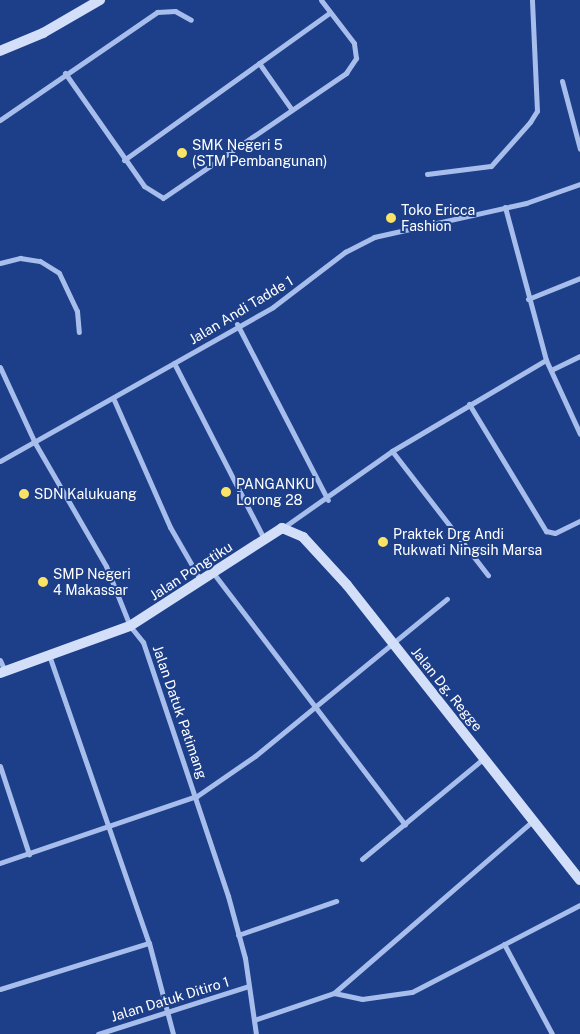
<!DOCTYPE html>
<style>
body{margin:0}
#map{position:relative;width:580px;height:1034px;overflow:hidden;background:#1d3f89;font-family:"Public Sans",sans-serif}
div>[style]{position:absolute}
.street>*{height:5px;margin:-2.5px;padding:0 2.5px;transform-origin:2.5px;border-radius:2.5px;background:#a7beec}
.secondary>*{height:10px;margin:-5px;padding:0 5px;transform-origin:5px;border-radius:5px;background:#d3dff9}
.dots>*{width:14px;height:14px;translate:-50% -50%;box-sizing:border-box;border:2px solid #1d3f89;border-radius:50%}
span{translate:-50% -50%;white-space:nowrap;text-align:center;line-height:1.15;-webkit-text-stroke:4px #1d3f89;paint-order:stroke}
.poi-label{font-size:14px;color:#fff}
.left{translate:0 -50%;text-align:left}
.street-label{font-size:14px;color:#fff}
</style>
<div id="map">
<div class="street">
<div style="left:259px;top:63px;width:57px;rotate:54.9deg"></div>
<div style="left:65px;top:73px;width:138px;rotate:55deg"></div>
<div style="left:144px;top:186px;width:22px;rotate:32deg"></div>
<div style="left:163px;top:198px;width:222px;rotate:-34.3deg"></div>
<div style="left:346px;top:73px;width:18px;rotate:-56deg"></div>
<div style="left:356px;top:58px;width:15px;rotate:-98deg"></div>
<div style="left:354px;top:43px;width:54px;rotate:-127.5deg"></div>
<div style="left:562px;top:81px;width:70px;rotate:75.2deg"></div>
<div style="left:0;top:120px;width:191px;rotate:-34.5deg"></div>
<div style="left:157px;top:12px;width:18px;rotate:-3deg"></div>
<div style="left:175px;top:11px;width:18px;rotate:29deg"></div>
<div style="left:124px;top:160px;width:252px;rotate:-35.6deg"></div>
<div style="left:427px;top:174px;width:64px;rotate:-7.1deg"></div>
<div style="left:491px;top:166px;width:59px;rotate:-48.4deg"></div>
<div style="left:530px;top:122px;width:13px;rotate:-58deg"></div>
<div style="left:537px;top:111px;width:111px;rotate:-92.6deg"></div>
<div style="left:505px;top:207px;width:158px;rotate:75deg"></div>
<div style="left:546px;top:360px;width:81px;rotate:65.3deg"></div>
<div style="left:0;top:263px;width:21px;rotate:-14deg"></div>
<div style="left:20px;top:258px;width:20px;rotate:9deg"></div>
<div style="left:40px;top:261px;width:22px;rotate:32deg"></div>
<div style="left:59px;top:273px;width:42px;rotate:64.7deg"></div>
<div style="left:77px;top:311px;width:21px;rotate:85deg"></div>
<div style="left:528px;top:299px;width:56px;rotate:-22deg"></div>
<div style="left:237px;top:324px;width:198px;rotate:62.7deg"></div>
<div style="left:174px;top:363px;width:198px;rotate:62.9deg"></div>
<div style="left:0;top:367px;width:84px;rotate:65.3deg"></div>
<div style="left:35px;top:443px;width:142px;rotate:60deg"></div>
<div style="left:106px;top:566px;width:65px;rotate:68.2deg"></div>
<div style="left:130px;top:626px;width:21px;rotate:51deg"></div>
<div style="left:143px;top:642px;width:268px;rotate:71.5deg"></div>
<div style="left:228px;top:896px;width:64px;rotate:74.7deg"></div>
<div style="left:245px;top:958px;width:77px;rotate:81.8deg"></div>
<div style="left:551px;top:370px;width:32px;rotate:-26deg"></div>
<div style="left:114px;top:400px;width:139px;rotate:66.2deg"></div>
<div style="left:170px;top:527px;width:62px;rotate:60.1deg"></div>
<div style="left:469px;top:404px;width:149px;rotate:58.8deg"></div>
<div style="left:546px;top:531px;width:9px;rotate:13deg"></div>
<div style="left:555px;top:533px;width:28px;rotate:-26deg"></div>
<div style="left:392px;top:451px;width:157px;rotate:52.3deg"></div>
<div style="left:0;top:461px;width:313px;rotate:-29.4deg"></div>
<div style="left:273px;top:307px;width:91px;rotate:-37.4deg"></div>
<div style="left:345px;top:252px;width:33px;rotate:-27deg"></div>
<div style="left:374px;top:237px;width:156px;rotate:-12.6deg"></div>
<div style="left:526px;top:203px;width:57px;rotate:-19.4deg"></div>
<div style="left:284px;top:527px;width:132px;rotate:-35.1deg"></div>
<div style="left:392px;top:451px;width:179px;rotate:-30.6deg"></div>
<div style="left:214px;top:574px;width:315px;rotate:52.7deg"></div>
<div style="left:49px;top:655px;width:305px;rotate:70.9deg"></div>
<div style="left:0;top:660px;width:12px;rotate:66deg"></div>
<div style="left:0;top:766px;width:93px;rotate:71.8deg"></div>
<div style="left:362px;top:859px;width:158px;rotate:-39.6deg"></div>
<div style="left:0;top:863px;width:208px;rotate:-18.8deg"></div>
<div style="left:197px;top:796px;width:70px;rotate:-34.6deg"></div>
<div style="left:255px;top:756px;width:248px;rotate:-39.3deg"></div>
<div style="left:238px;top:935px;width:104px;rotate:-19.1deg"></div>
<div style="left:504px;top:944px;width:102px;rotate:61.9deg"></div>
<div style="left:0;top:989px;width:156px;rotate:-17.2deg"></div>
<div style="left:149px;top:943px;width:94px;rotate:75.2deg"></div>
<div style="left:334px;top:993px;width:29px;rotate:12deg"></div>
<div style="left:362px;top:999px;width:50px;rotate:-8deg"></div>
<div style="left:412px;top:992px;width:189px;rotate:-27.4deg"></div>
<div style="left:254px;top:1020px;width:84px;rotate:-18.6deg"></div>
<div style="left:334px;top:993px;width:264px;rotate:-40.9deg"></div>
<div style="left:98px;top:1034px;width:157px;rotate:-17.7deg"></div>
</div>
<div class="secondary">
<div style="left:0;top:51px;width:47px;rotate:-22.7deg"></div>
<div style="left:43px;top:33px;width:66px;rotate:-30.1deg"></div>
<div style="left:0;top:673px;width:138px;rotate:-19.9deg"></div>
<div style="left:130px;top:626px;width:181px;rotate:-32.8deg"></div>
<div style="left:282px;top:528px;width:23px;rotate:23deg"></div>
<div style="left:303px;top:537px;width:65px;rotate:47.5deg"></div>
<div style="left:347px;top:585px;width:376px;rotate:51.7deg"></div>
</div>
<div class="dots">
<div style="left:182px;top:153px;background:#fce365"></div>
<div style="left:391px;top:218px;background:#fce365"></div>
<div style="left:226px;top:492px;background:#fce365"></div>
<div style="left:24px;top:494px;background:#fce365"></div>
<div style="left:383px;top:542px;background:#fce365"></div>
<div style="left:43px;top:582px;background:#fce365"></div>
</div>
<div class="poi-label">
<span class="left" style="left:192px;top:153px">SMK Negeri 5<br>(STM Pembangunan)</span>
<span class="left" style="left:401px;top:218px">Toko Ericca<br>Fashion</span>
<span class="left" style="left:236px;top:492px">PANGANKU<br>Lorong 28</span>
<span class="left" style="left:34px;top:494px">SDN Kalukuang</span>
<span class="left" style="left:393px;top:542px">Praktek Drg Andi<br>Rukwati Ningsih Marsa</span>
<span class="left" style="left:53px;top:582px">SMP Negeri<br>4 Makassar</span>
</div>
<div class="street-label">
<span style="left:241px;top:310px;rotate:-31deg">Jalan Andi Tadde 1</span>
<span style="left:191px;top:571px;rotate:-33deg">Jalan Pongtiku</span>
<span style="left:447px;top:689px;rotate:51deg">Jalan Dg. Regge</span>
<span style="left:180px;top:712px;rotate:71deg">Jalan Datuk Patimang</span>
<span style="left:170px;top:999px;rotate:-17deg">Jalan Datuk Ditiro 1</span>
</div>
</div>
